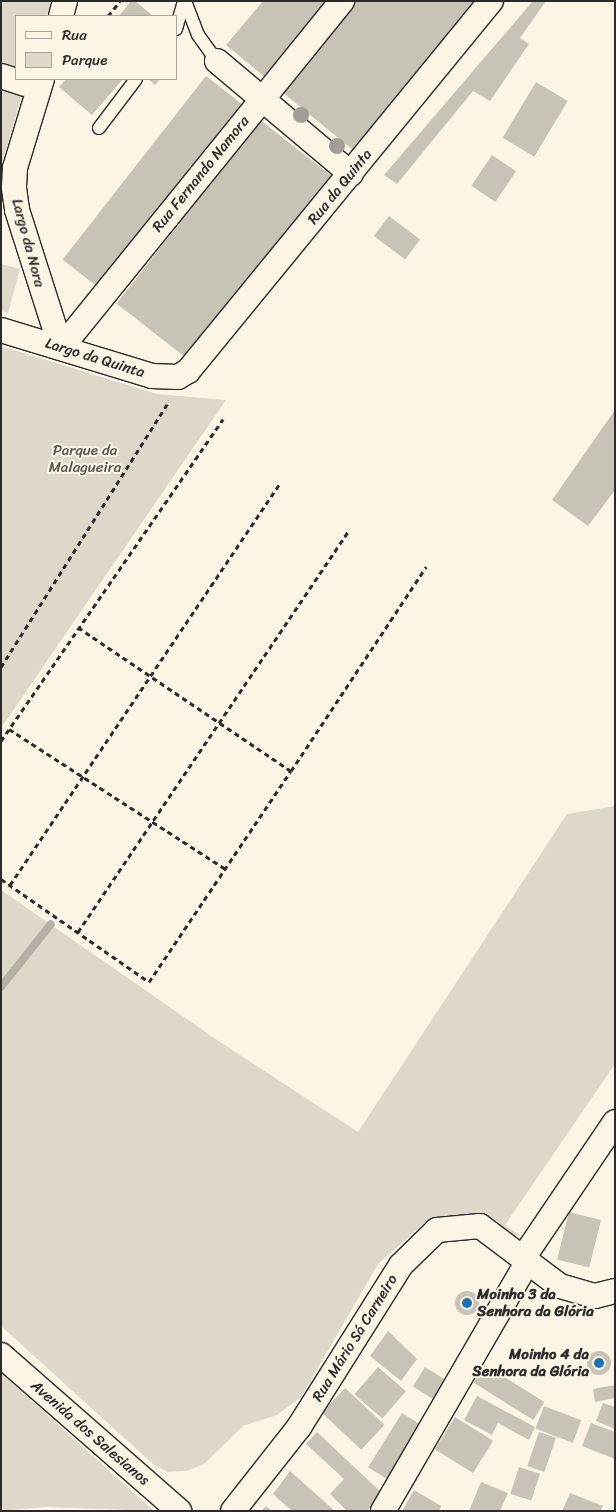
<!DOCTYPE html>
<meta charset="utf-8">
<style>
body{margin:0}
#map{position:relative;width:616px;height:1512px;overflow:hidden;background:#fcf5e5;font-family:Sriracha,sans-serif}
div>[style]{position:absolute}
.green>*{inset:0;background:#ded8ca}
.stream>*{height:8px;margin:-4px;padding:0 4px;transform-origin:4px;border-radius:4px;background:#b4b0a5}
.building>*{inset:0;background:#c8c3b7;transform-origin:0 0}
.round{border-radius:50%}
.path>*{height:3px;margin-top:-1.5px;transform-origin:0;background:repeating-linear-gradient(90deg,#2b2b2b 0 5px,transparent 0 9px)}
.roads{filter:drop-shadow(1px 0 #2b2b2b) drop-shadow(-1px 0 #2b2b2b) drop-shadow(0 1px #2b2b2b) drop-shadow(0 -1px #2b2b2b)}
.lane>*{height:12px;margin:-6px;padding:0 6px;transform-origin:6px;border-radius:6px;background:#fcf5e5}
.street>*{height:24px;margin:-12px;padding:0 12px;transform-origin:12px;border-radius:12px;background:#fcf5e5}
.trees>*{width:16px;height:16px;margin:-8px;border-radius:50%;background:#a29e95}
.dots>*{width:14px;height:14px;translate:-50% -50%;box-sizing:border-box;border:2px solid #fcf5e5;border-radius:50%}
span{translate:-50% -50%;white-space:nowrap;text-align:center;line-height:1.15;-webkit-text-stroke:4px #fcf5e5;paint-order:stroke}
.street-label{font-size:15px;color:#2b2b2b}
.park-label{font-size:15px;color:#585653}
.poi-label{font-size:15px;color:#2b2b2b;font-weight:700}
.left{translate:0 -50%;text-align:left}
.right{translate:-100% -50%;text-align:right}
.frame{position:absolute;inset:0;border:2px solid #2b2b2b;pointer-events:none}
.legend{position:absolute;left:15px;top:15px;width:162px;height:65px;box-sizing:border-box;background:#fcf5e5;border:1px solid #a8a49b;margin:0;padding:6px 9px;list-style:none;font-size:15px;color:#2b2b2b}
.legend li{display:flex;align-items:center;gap:10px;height:25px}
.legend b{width:25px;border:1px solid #a8a49b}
</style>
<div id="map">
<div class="green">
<div style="clip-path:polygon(1px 1px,52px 1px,47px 16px,16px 16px,16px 75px,1px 70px)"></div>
<div style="clip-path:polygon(1px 82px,24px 90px,1px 166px)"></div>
<div style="clip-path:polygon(1px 264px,20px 269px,8px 313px,1px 311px)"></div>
<div style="clip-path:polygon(1px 346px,157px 394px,226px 400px,1px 728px)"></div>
<div style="clip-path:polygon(615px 806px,615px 1064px,505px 1225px,524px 1238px,466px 1217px,426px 1222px,378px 1264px,301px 1397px,277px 1415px,243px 1426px,204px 1464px,186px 1471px,168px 1472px,154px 1465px,1px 1326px,1px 890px,220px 1042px,358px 1132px,567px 814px)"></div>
<div style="clip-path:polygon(1px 1373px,154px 1511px,46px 1507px,1px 1511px)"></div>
</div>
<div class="stream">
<div style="left:1px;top:987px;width:80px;rotate:-51.6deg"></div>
</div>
<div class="building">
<div style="clip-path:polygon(131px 1px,135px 1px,153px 16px,119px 16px)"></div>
<div style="clip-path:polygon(263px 1px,328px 1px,266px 78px,226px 45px)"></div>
<div style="clip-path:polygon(354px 1px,475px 1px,353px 150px,281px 91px)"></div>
<div style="clip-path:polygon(533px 1px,546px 1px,520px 38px,529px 44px,490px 101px,473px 91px,397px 184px,384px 175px)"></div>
<div style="left:206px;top:76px;width:47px;height:233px;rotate:38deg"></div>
<div style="clip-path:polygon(66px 79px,123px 79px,92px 115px,59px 87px)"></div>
<div style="clip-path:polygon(148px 79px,160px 79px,155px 85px)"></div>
<div style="left:536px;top:82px;width:37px;height:65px;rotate:31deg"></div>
<div style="left:260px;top:120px;width:93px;height:233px;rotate:38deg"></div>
<div style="left:492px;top:155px;width:29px;height:37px;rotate:34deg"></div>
<div style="left:389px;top:216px;width:39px;height:25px;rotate:37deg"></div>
<div style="clip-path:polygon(615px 410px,615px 490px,588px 526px,552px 500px)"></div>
<div style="left:569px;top:1212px;width:33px;height:49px;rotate:14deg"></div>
<div class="round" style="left:455px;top:1291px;width:24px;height:24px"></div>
<div style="clip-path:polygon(388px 1331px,417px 1359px,401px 1381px,370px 1356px)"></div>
<div class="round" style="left:587px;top:1351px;width:24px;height:24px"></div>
<div style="left:485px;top:1365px;width:70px;height:21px;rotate:32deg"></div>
<div style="left:378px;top:1367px;width:37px;height:36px;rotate:41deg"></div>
<div style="left:425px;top:1367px;width:28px;height:23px;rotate:32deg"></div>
<div style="clip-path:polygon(615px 1385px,615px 1398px,595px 1402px,593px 1389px)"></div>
<div style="left:345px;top:1388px;width:54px;height:34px;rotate:43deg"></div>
<div style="clip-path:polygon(477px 1396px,535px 1427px,529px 1440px,498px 1423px,492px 1435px,464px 1420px)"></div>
<div style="clip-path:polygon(603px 1403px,615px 1407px,615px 1429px,596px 1421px)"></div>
<div style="left:544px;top:1406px;width:40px;height:24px;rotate:21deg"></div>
<div style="left:402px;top:1413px;width:25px;height:64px;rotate:32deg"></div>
<div style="left:455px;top:1417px;width:45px;height:38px;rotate:32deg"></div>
<div style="clip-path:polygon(591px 1423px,615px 1432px,615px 1459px,582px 1446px)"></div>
<div style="clip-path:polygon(317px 1432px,383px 1494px,367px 1511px,347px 1511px,330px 1494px,344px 1479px,306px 1444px)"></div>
<div style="left:539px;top:1432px;width:18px;height:36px;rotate:19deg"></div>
<div style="left:519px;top:1467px;width:22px;height:28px;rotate:18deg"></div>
<div style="clip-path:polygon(290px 1471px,335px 1511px,292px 1511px,273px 1494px)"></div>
<div style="clip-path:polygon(481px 1482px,508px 1493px,500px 1511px,469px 1511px)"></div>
<div style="clip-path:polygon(414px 1490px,441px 1506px,439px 1511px,402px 1511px)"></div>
<div style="clip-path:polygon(570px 1493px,603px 1506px,601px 1511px,562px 1511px)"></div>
<div style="clip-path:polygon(266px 1506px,272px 1511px,262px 1511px)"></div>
</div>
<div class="path">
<div style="left:108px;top:16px;width:19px;rotate:-51deg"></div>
<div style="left:1px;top:667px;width:315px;rotate:-57.7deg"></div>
<div style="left:9px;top:729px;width:257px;rotate:32.9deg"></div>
<div style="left:1px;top:741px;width:391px;rotate:-55.4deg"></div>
<div style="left:291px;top:771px;width:245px;rotate:-56.5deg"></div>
<div style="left:1px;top:879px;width:180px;rotate:34.8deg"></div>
<div style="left:149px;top:982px;width:254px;rotate:-56.1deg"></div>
<div style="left:291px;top:771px;width:256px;rotate:-146deg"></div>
<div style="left:10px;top:885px;width:484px;rotate:-56.1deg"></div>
<div style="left:78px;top:932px;width:486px;rotate:-56deg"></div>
</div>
<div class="roads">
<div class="lane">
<div style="left:185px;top:1px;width:36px;rotate:69deg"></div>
<div style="left:198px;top:35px;width:32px;rotate:54deg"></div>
<div style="left:176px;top:29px;width:29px;rotate:-74deg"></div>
<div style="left:99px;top:128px;width:61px;rotate:-52.9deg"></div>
</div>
<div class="street">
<div style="left:61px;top:16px;width:16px;rotate:-75deg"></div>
<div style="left:217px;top:61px;width:175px;rotate:40.1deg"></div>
<div style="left:1px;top:76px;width:25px;rotate:18deg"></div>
<div style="left:42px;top:79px;width:93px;rotate:106.9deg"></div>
<div style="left:15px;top:168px;width:20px;rotate:93deg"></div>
<div style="left:14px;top:188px;width:22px;rotate:82deg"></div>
<div style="left:17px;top:210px;width:145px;rotate:72.3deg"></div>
<div style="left:61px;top:348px;width:447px;rotate:-51deg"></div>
<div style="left:1px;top:330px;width:158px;rotate:16.9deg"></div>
<div style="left:152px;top:376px;width:26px;rotate:2deg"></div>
<div style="left:178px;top:377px;width:12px;rotate:-31deg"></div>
<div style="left:188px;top:371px;width:478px;rotate:-50.7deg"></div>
<div style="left:523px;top:1258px;width:164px;rotate:-55.9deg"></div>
<div style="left:1px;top:1355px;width:237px;rotate:41.2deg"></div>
<div style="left:233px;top:1511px;width:107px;rotate:-51.8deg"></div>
<div style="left:299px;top:1427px;width:191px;rotate:-57.8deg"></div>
<div style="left:401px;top:1265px;width:50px;rotate:-44.2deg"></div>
<div style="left:437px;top:1230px;width:43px;rotate:-5.3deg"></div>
<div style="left:480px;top:1226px;width:100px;rotate:36.9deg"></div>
<div style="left:560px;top:1286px;width:36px;rotate:16deg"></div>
<div style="left:595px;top:1296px;width:21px;rotate:-14deg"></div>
<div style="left:383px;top:1511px;width:287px;rotate:-59.9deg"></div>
</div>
</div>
<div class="trees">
<div style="left:301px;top:115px"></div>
<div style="left:337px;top:146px"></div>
</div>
<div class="dots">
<div style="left:467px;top:1303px;background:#1f6fb2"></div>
<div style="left:599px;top:1363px;background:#1f6fb2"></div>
</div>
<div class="street-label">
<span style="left:201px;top:174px;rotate:-51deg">Rua Fernando Namora</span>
<span style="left:340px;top:187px;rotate:-51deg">Rua da Quinta</span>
<span style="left:28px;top:243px;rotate:75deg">Largo da Nora</span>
<span style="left:95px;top:358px;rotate:17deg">Largo da Quinta</span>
<span style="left:355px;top:1338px;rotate:-58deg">Rua Mário Sá Carneiro</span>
<span style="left:90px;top:1433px;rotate:41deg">Avenida dos Salesianos</span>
</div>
<div class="park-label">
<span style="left:85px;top:459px">Parque da<br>Malagueira</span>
</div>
<div class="poi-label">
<span class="left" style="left:477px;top:1303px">Moinho 3 da<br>Senhora da Glória</span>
<span class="right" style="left:589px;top:1363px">Moinho 4 da<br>Senhora da Glória</span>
</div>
<div class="frame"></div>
<ul class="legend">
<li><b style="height:6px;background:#fcf5e5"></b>Rua</li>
<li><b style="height:14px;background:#ded8ca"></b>Parque</li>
</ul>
</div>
